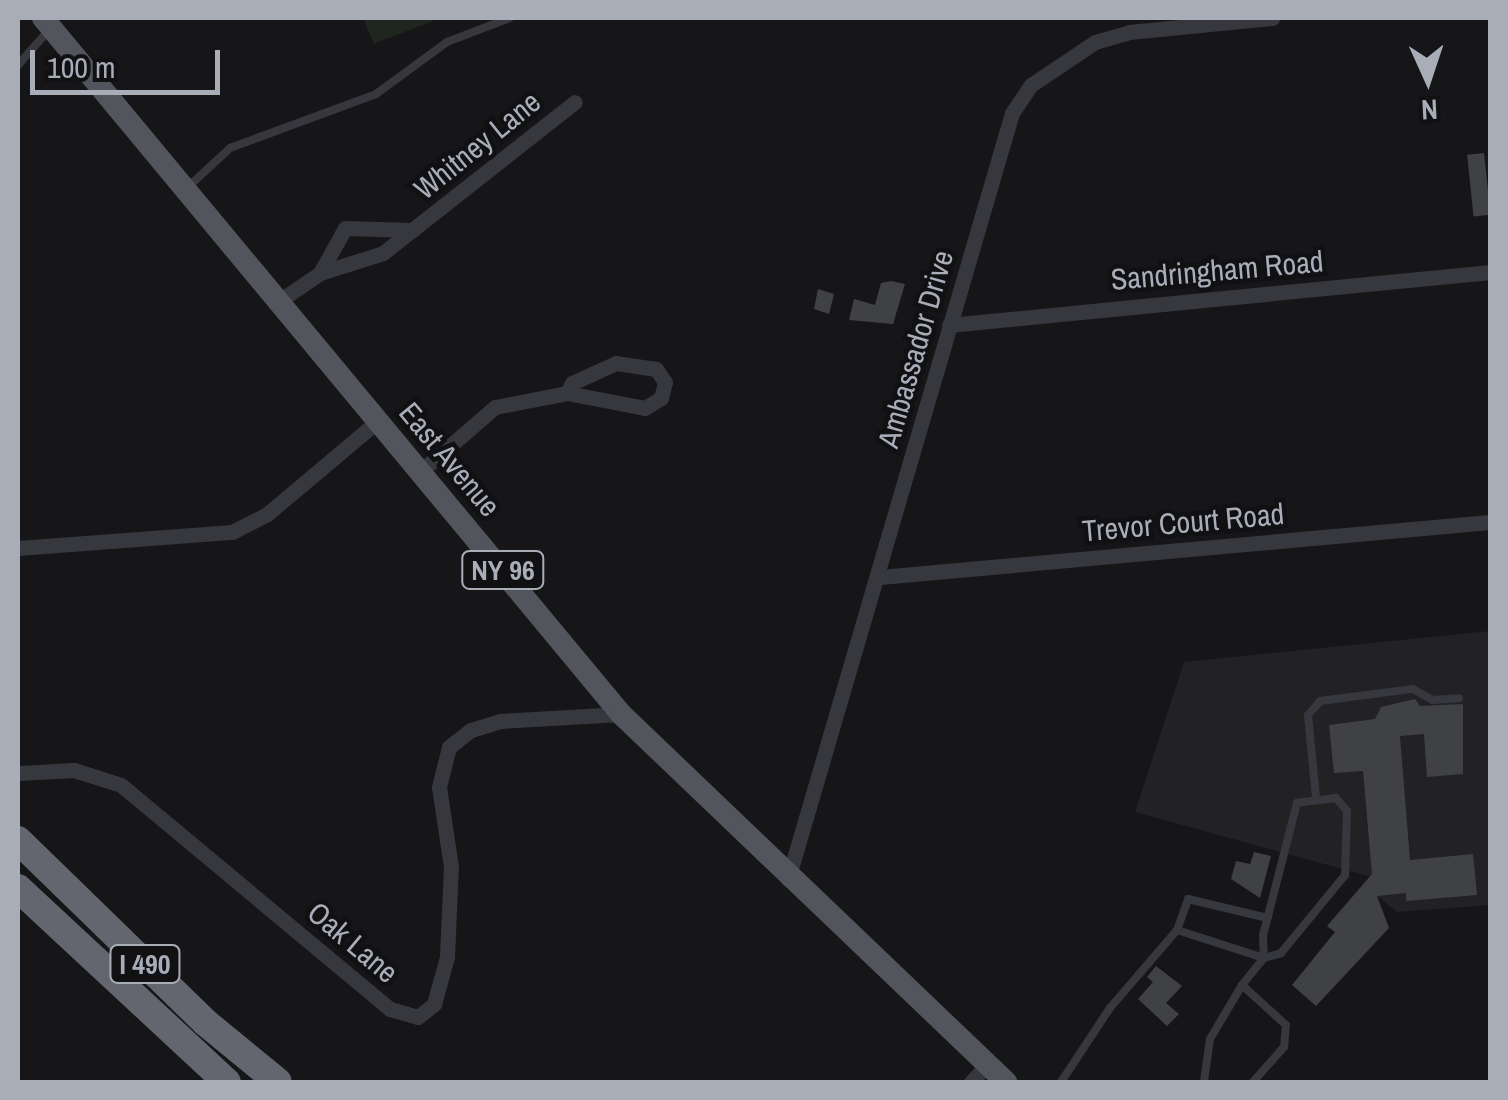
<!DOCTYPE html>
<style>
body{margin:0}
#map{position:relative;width:1508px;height:1100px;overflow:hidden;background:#161618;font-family:"Archivo Narrow",sans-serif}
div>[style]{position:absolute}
.built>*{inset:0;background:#222225}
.green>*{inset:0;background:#1e261f}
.building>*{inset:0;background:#404145;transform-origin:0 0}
.service>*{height:8px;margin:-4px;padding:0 4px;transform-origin:4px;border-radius:4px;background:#37383d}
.minor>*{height:15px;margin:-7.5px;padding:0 7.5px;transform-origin:7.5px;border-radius:7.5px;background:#37383d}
.primary>*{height:22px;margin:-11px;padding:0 11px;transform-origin:11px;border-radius:11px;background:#53555c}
.motorway>*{height:28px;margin:-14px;padding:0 14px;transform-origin:14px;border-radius:14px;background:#63666e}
span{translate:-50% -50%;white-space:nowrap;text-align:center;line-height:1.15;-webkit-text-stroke:9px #111113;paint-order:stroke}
.shield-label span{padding:2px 8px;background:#111113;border:2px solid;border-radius:8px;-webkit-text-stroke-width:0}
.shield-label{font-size:28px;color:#a8adb8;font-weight:700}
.street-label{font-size:30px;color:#a8adb8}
.frame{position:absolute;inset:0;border:20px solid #a8adb8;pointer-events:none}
.north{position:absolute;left:1378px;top:30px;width:100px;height:100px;-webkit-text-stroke:8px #111113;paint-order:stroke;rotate:177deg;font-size:28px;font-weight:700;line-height:40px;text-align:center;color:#a8adb8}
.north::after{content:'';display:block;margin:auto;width:35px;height:45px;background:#a8adb8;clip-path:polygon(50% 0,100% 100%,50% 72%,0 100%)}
.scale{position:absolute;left:30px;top:50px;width:190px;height:45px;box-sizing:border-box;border:5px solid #a8adb8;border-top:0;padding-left:12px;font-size:30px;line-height:35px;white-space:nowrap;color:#a8adb8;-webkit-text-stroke:8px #111113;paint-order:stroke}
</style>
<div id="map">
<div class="built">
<div style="clip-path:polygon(1490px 631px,1490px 905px,1397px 912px,1377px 896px,1375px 878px,1135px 812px,1184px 662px)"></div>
</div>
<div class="green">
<div style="clip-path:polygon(363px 18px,440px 18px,374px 44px)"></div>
</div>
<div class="building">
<div style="left:1484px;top:153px;width:62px;height:17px;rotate:84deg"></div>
<div style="clip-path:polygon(891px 281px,905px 284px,893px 324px,849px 320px,854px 299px,875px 305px,881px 283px)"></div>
<div style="clip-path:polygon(818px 289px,834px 294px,829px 314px,814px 309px)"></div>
<div style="clip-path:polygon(1415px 699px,1420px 706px,1463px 704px,1463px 774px,1427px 777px,1424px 734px,1400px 736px,1410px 860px,1473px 854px,1477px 895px,1406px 901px,1406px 893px,1377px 896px,1389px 928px,1316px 1006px,1292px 985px,1335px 932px,1327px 926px,1372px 874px,1363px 771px,1334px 773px,1329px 725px,1375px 719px,1381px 707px)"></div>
<div style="clip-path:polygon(1254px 852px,1271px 856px,1260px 898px,1231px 879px,1236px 861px,1250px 864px)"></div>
<div style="clip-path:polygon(1156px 966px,1182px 986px,1166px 1003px,1179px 1014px,1167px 1026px,1138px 999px,1153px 982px,1147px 977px)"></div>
</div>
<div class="service">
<div style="left:18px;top:65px;width:45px;rotate:-48.6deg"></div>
<div style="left:187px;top:188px;width:59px;rotate:-42.9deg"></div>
<div style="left:230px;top:148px;width:156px;rotate:-20.3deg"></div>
<div style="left:376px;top:94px;width:88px;rotate:-36.2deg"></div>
<div style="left:447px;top:42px;width:67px;rotate:-20.9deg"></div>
<div style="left:1316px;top:797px;width:82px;rotate:-95.6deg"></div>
<div style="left:1308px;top:715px;width:18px;rotate:-49deg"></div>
<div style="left:1320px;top:701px;width:94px;rotate:-7.4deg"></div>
<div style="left:1413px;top:689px;width:23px;rotate:29deg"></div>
<div style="left:1433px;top:700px;width:26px;rotate:-4deg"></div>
<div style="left:1177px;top:930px;width:91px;rotate:17.8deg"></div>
<div style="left:1242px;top:985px;width:35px;rotate:-51deg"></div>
<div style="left:1264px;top:958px;width:18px;rotate:-16deg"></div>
<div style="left:1281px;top:953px;width:101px;rotate:-50.6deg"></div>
<div style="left:1345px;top:875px;width:64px;rotate:-88.2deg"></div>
<div style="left:1347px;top:811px;width:17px;rotate:-130deg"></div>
<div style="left:1336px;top:798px;width:39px;rotate:173deg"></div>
<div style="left:1297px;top:803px;width:136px;rotate:104.4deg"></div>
<div style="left:1263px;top:935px;width:23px;rotate:88deg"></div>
<div style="left:1061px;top:1082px;width:89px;rotate:-56.5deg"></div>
<div style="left:1110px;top:1008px;width:103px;rotate:-49.3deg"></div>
<div style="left:1177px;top:930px;width:33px;rotate:-70deg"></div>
<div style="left:1188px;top:899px;width:82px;rotate:13.4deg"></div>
<div style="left:1204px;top:1082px;width:43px;rotate:-82.1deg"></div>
<div style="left:1210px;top:1039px;width:63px;rotate:-59.3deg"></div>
<div style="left:1242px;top:985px;width:59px;rotate:42.3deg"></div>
<div style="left:1286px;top:1025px;width:22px;rotate:95deg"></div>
<div style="left:1284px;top:1047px;width:47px;rotate:131.5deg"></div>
</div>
<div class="minor">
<div style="left:320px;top:273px;width:51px;rotate:-60.9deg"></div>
<div style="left:345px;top:228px;width:68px;rotate:1.7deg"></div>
<div style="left:279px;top:301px;width:50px;rotate:-34.3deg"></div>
<div style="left:320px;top:273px;width:66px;rotate:-17.6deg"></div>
<div style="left:383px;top:253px;width:244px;rotate:-38.2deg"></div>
<div style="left:949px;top:325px;width:544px;rotate:-5.6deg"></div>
<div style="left:421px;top:471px;width:98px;rotate:-40.9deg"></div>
<div style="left:495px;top:407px;width:73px;rotate:-11deg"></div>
<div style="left:567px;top:393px;width:79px;rotate:10.9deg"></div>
<div style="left:645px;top:408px;width:19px;rotate:-32deg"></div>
<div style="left:661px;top:398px;width:16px;rotate:-76deg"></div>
<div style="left:665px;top:382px;width:16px;rotate:-125deg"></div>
<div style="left:656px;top:369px;width:40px;rotate:-171.5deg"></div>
<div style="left:616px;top:363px;width:48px;rotate:155.6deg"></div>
<div style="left:572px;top:383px;width:11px;rotate:117deg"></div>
<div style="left:18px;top:548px;width:215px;rotate:-4.3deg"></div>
<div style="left:232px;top:532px;width:38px;rotate:-27deg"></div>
<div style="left:266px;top:515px;width:148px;rotate:-40.1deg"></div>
<div style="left:880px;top:577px;width:612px;rotate:-5.15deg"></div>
<div style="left:18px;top:773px;width:56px;rotate:-3.1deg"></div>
<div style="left:74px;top:770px;width:49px;rotate:17.7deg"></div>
<div style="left:121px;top:785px;width:350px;rotate:39.8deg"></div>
<div style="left:390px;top:1009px;width:29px;rotate:16deg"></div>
<div style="left:418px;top:1017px;width:21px;rotate:-39deg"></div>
<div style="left:434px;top:1004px;width:49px;rotate:-74.5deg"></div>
<div style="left:447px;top:957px;width:90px;rotate:-87.5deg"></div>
<div style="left:451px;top:867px;width:81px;rotate:-98.5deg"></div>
<div style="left:439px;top:787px;width:41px;rotate:-76deg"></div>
<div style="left:449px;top:747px;width:28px;rotate:-38deg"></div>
<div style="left:471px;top:730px;width:30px;rotate:-17deg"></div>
<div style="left:500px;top:721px;width:121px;rotate:-3.3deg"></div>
<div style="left:788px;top:879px;width:798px;rotate:-73.7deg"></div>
<div style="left:1012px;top:113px;width:34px;rotate:-56deg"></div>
<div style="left:1031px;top:85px;width:77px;rotate:-33.9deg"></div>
<div style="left:1095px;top:42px;width:35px;rotate:-16deg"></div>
<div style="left:1129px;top:32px;width:144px;rotate:-5.6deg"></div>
<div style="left:971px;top:1082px;width:23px;rotate:-47deg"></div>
</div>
<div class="primary">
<div style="left:43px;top:18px;width:905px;rotate:50.29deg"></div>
<div style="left:621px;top:714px;width:533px;rotate:43.71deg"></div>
</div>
<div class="motorway">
<div style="left:18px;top:840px;width:261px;rotate:44.2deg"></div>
<div style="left:205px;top:1022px;width:94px;rotate:39.4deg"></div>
<div style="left:18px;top:888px;width:285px;rotate:42.9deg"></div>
</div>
<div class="shield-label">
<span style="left:503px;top:570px">NY 96</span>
<span style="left:145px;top:964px">I 490</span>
</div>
<div class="street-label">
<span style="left:477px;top:145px;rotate:-39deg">Whitney Lane</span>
<span style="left:1217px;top:270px;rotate:-5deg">Sandringham Road</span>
<span style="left:915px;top:349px;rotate:-74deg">Ambassador Drive</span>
<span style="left:450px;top:459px;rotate:50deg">East Avenue</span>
<span style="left:1183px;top:522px;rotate:-5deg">Trevor Court Road</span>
<span style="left:353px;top:942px;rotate:40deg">Oak Lane</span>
</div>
<div class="frame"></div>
<div class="north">N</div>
<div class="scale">100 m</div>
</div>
